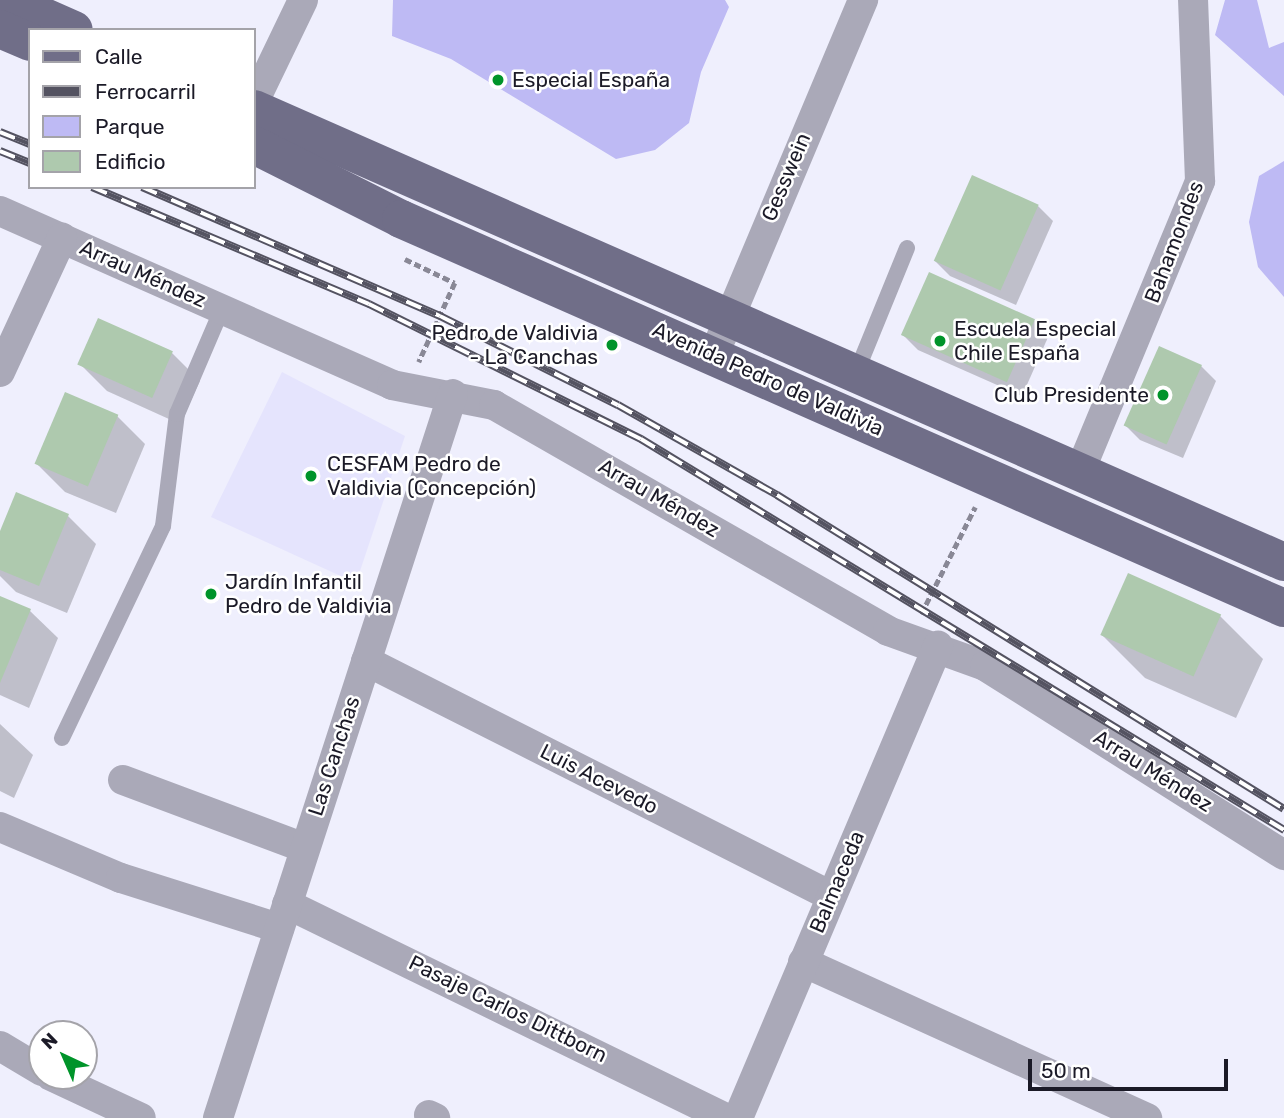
<!DOCTYPE html>
<meta charset="utf-8">
<style>
body{margin:0}
#map{position:relative;width:1284px;height:1118px;overflow:hidden;background:#efeffd;font-family:Rubik,sans-serif}
div>[style]{position:absolute}
.built>*{inset:0;background:#e5e4fd}
.green>*{inset:0;background:#bebaf4}
.shadow>*{inset:0;background:#0003}
.building>*{inset:0;background:#aec9ae;transform-origin:0 0}
.path>*{height:4.5px;margin-top:-2.25px;transform-origin:0;background:repeating-linear-gradient(90deg,#898896 0 7px,transparent 0 10.5px)}
.lane>*{height:16px;margin:-8px;padding:0 8px;transform-origin:8px;border-radius:8px;background:#aaa9b8}
.street>*{height:30px;margin:-15px;padding:0 15px;transform-origin:15px;border-radius:15px;background:#aaa9b8}
.primary>*{height:38px;margin:-19px;padding:0 19px;transform-origin:19px;border-radius:19px;background:#706e88}
.rail>*{height:8px;margin-top:-4px;transform-origin:0;background:repeating-linear-gradient(90deg,#fff 0 16px,#545361 0 32px);box-sizing:border-box;border-block:2px solid #545361}
.dots>*{width:19px;height:19px;translate:-50% -50%;box-sizing:border-box;border:4px solid #fff;border-radius:50%}
span{translate:-50% -50%;white-space:nowrap;text-align:center;line-height:1.15;-webkit-text-stroke:5px #fff;paint-order:stroke}
.poi-label{font-size:21px;color:#1b1a27}
.left{translate:0 -50%;text-align:left}
.right{translate:-100% -50%;text-align:right}
.street-label{font-size:21px;color:#1b1a27}
.legend{position:absolute;left:28px;top:28px;width:228px;height:161px;box-sizing:border-box;background:#fff;border:2px solid #a4a3a9;margin:0;padding:9px 12px;list-style:none;font-size:21px;color:#1b1a27}
.legend li{display:flex;align-items:center;gap:14px;height:35px}
.legend b{width:35px;border:2px solid #a4a3a9}
.north{position:absolute;left:28px;top:1020px;width:70px;height:70px;box-sizing:border-box;background:#fff;border:2px solid #a4a3a9;border-radius:50%;rotate:316deg;font-size:19px;font-weight:700;line-height:28px;text-align:center;color:#1b1a27}
.north::after{content:'';display:block;margin:auto;width:24px;height:32px;background:#00942a;clip-path:polygon(50% 0,100% 100%,50% 72%,0 100%)}
.scale{position:absolute;left:1028px;top:1059px;width:200px;height:32px;box-sizing:border-box;border:4px solid #1b1a27;border-top:0;padding-left:9px;font-size:21px;line-height:24px;white-space:nowrap;color:#1b1a27;-webkit-text-stroke:5px #fff;paint-order:stroke}
</style>
<div id="map">
<div class="built">
<div style="clip-path:polygon(282px 372px,405px 436px,356px 583px,211px 517px)"></div>
</div>
<div class="green">
<div style="clip-path:polygon(725px 0,729px 7px,701px 72px,689px 123px,655px 150px,616px 159px,451px 59px,392px 36px,393px 0)"></div>
<div style="clip-path:polygon(1225px 0,1257px 0,1269px 48px,1284px 42px,1284px 96px,1215px 35px)"></div>
<div style="clip-path:polygon(1284px 161px,1284px 297px,1258px 267px,1249px 222px,1259px 176px)"></div>
</div>
<div class="shadow">
<div style="clip-path:polygon(1038px 206px,1053px 221px,1016px 305px,950px 276px,935px 261px)"></div>
<div style="clip-path:polygon(1034px 320px,1049px 335px,1022px 396px,918px 350px,903px 335px)"></div>
<div style="clip-path:polygon(1160px 348px,1201px 366px,1216px 381px,1183px 458px,1140px 440px,1125px 425px)"></div>
<div style="clip-path:polygon(172px 353px,200px 381px,180px 424px,107px 391px,80px 364px)"></div>
<div style="clip-path:polygon(117px 416px,145px 444px,116px 513px,65px 492px,37px 464px)"></div>
<div style="clip-path:polygon(68px 516px,96px 544px,67px 613px,16px 592px,0 576px,0 535px)"></div>
<div style="clip-path:polygon(0 598px,30px 611px,58px 638px,29px 708px,0 695px)"></div>
<div style="clip-path:polygon(1220px 616px,1263px 659px,1236px 718px,1145px 678px,1102px 635px)"></div>
<div style="clip-path:polygon(0 724px,33px 755px,14px 798px,0 791px)"></div>
</div>
<div class="building">
<div style="left:972px;top:175px;width:73px;height:94px;rotate:24deg"></div>
<div style="left:929px;top:272px;width:116px;height:69px;rotate:24deg"></div>
<div style="left:98px;top:318px;width:82px;height:51px;rotate:24deg"></div>
<div style="left:1159px;top:346px;width:47px;height:87px;rotate:24deg"></div>
<div style="left:65px;top:392px;width:58px;height:78px;rotate:23deg"></div>
<div style="clip-path:polygon(16px 492px,69px 514px,39px 586px,0 570px,0 531px)"></div>
<div style="left:1128px;top:573px;width:102px;height:68px;rotate:24deg"></div>
<div style="clip-path:polygon(0 596px,31px 609px,0 683px)"></div>
</div>
<div class="path">
<div style="left:405px;top:259px;width:55px;rotate:25.6deg"></div>
<div style="left:455px;top:283px;width:87px;rotate:114.5deg"></div>
<div style="left:921px;top:614px;width:120px;rotate:-63.2deg"></div>
</div>
<div class="lane">
<div style="left:856px;top:373px;width:135px;rotate:-67.8deg"></div>
<div style="left:62px;top:738px;width:235px;rotate:-64.5deg"></div>
<div style="left:163px;top:526px;width:113px;rotate:-82.9deg"></div>
<div style="left:177px;top:414px;width:114px;rotate:-66.8deg"></div>
</div>
<div class="street">
<div style="left:254px;top:102px;width:113px;rotate:-64.3deg"></div>
<div style="left:0;top:211px;width:429px;rotate:23.9deg"></div>
<div style="left:392px;top:385px;width:104px;rotate:11.1deg"></div>
<div style="left:494px;top:405px;width:454px;rotate:29.8deg"></div>
<div style="left:888px;top:631px;width:103px;rotate:19.8deg"></div>
<div style="left:985px;top:666px;width:354px;rotate:32.3deg"></div>
<div style="left:721px;top:338px;width:367px;rotate:-67.2deg"></div>
<div style="left:0;top:372px;width:148px;rotate:-65.2deg"></div>
<div style="left:1080px;top:471px;width:314px;rotate:-67.5deg"></div>
<div style="left:1200px;top:181px;width:181px;rotate:-92.2deg"></div>
<div style="left:366px;top:661px;width:521px;rotate:26.81deg"></div>
<div style="left:123px;top:780px;width:194px;rotate:20.5deg"></div>
<div style="left:0;top:827px;width:131px;rotate:22.9deg"></div>
<div style="left:121px;top:878px;width:166px;rotate:17.6deg"></div>
<div style="left:287px;top:904px;width:488px;rotate:26deg"></div>
<div style="left:803px;top:962px;width:378px;rotate:24.4deg"></div>
<div style="left:0;top:1046px;width:49px;rotate:30.8deg"></div>
<div style="left:51px;top:1076px;width:99px;rotate:25deg"></div>
<div style="left:429px;top:1115px;width:7px;rotate:27deg"></div>
<div style="left:218px;top:1118px;width:761px;rotate:-72.02deg"></div>
<div style="left:738px;top:1118px;width:513px;rotate:-67.04deg"></div>
</div>
<div class="primary">
<div style="left:6px;top:0;width:74px;rotate:23.8deg"></div>
<div style="left:0;top:29px;width:33px;rotate:23deg"></div>
<div style="left:254px;top:109px;width:1125px;rotate:23.74deg"></div>
<div style="left:254px;top:145px;width:165px;rotate:26.7deg"></div>
<div style="left:401px;top:219px;width:965px;rotate:23.78deg"></div>
</div>
<div class="rail">
<div style="left:0;top:132px;width:32px;rotate:22deg"></div>
<div style="left:0;top:151px;width:32px;rotate:22deg"></div>
<div style="left:92px;top:187px;width:301px;rotate:22.9deg"></div>
<div style="left:369px;top:304px;width:304px;rotate:26.4deg"></div>
<div style="left:641px;top:439px;width:753px;rotate:31.3deg"></div>
<div style="left:142px;top:187px;width:325px;rotate:23.4deg"></div>
<div style="left:440px;top:316px;width:199px;rotate:26.6deg"></div>
<div style="left:618px;top:405px;width:183px;rotate:29.5deg"></div>
<div style="left:777px;top:495px;width:596px;rotate:31.77deg"></div>
</div>
<div class="dots">
<div style="left:498px;top:80px;background:#00942a"></div>
<div style="left:940px;top:341px;background:#00942a"></div>
<div style="left:612px;top:345px;background:#00942a"></div>
<div style="left:1163px;top:395px;background:#00942a"></div>
<div style="left:311px;top:476px;background:#00942a"></div>
<div style="left:211px;top:594px;background:#00942a"></div>
</div>
<div class="poi-label">
<span class="left" style="left:512px;top:80px">Especial España</span>
<span class="left" style="left:954px;top:341px">Escuela Especial<br>Chile España</span>
<span class="right" style="left:598px;top:345px">Pedro de Valdivia<br>- La Canchas</span>
<span class="right" style="left:1149px;top:395px">Club Presidente</span>
<span class="left" style="left:327px;top:476px">CESFAM Pedro de<br>Valdivia (Concepción)</span>
<span class="left" style="left:225px;top:594px">Jardín Infantil<br>Pedro de Valdivia</span>
</div>
<div class="street-label">
<span style="left:786px;top:177px;rotate:-67deg">Gesswein</span>
<span style="left:1174px;top:242px;rotate:-69deg">Bahamondes</span>
<span style="left:143px;top:274px;rotate:24deg">Arrau Méndez</span>
<span style="left:768px;top:379px;rotate:24deg">Avenida Pedro de Valdivia</span>
<span style="left:659px;top:498px;rotate:30deg">Arrau Méndez</span>
<span style="left:334px;top:756px;rotate:-72deg">Las Canchas</span>
<span style="left:1153px;top:771px;rotate:32deg">Arrau Méndez</span>
<span style="left:599px;top:779px;rotate:27deg">Luis Acevedo</span>
<span style="left:837px;top:882px;rotate:-67deg">Balmaceda</span>
<span style="left:508px;top:1009px;rotate:26deg">Pasaje Carlos Dittborn</span>
</div>
<ul class="legend">
<li><b style="height:9px;background:#706e88"></b>Calle</li>
<li><b style="height:9px;background:#545361"></b>Ferrocarril</li>
<li><b style="height:19px;background:#bebaf4"></b>Parque</li>
<li><b style="height:19px;background:#aec9ae"></b>Edificio</li>
</ul>
<div class="north">N</div>
<div class="scale">50 m</div>
</div>
